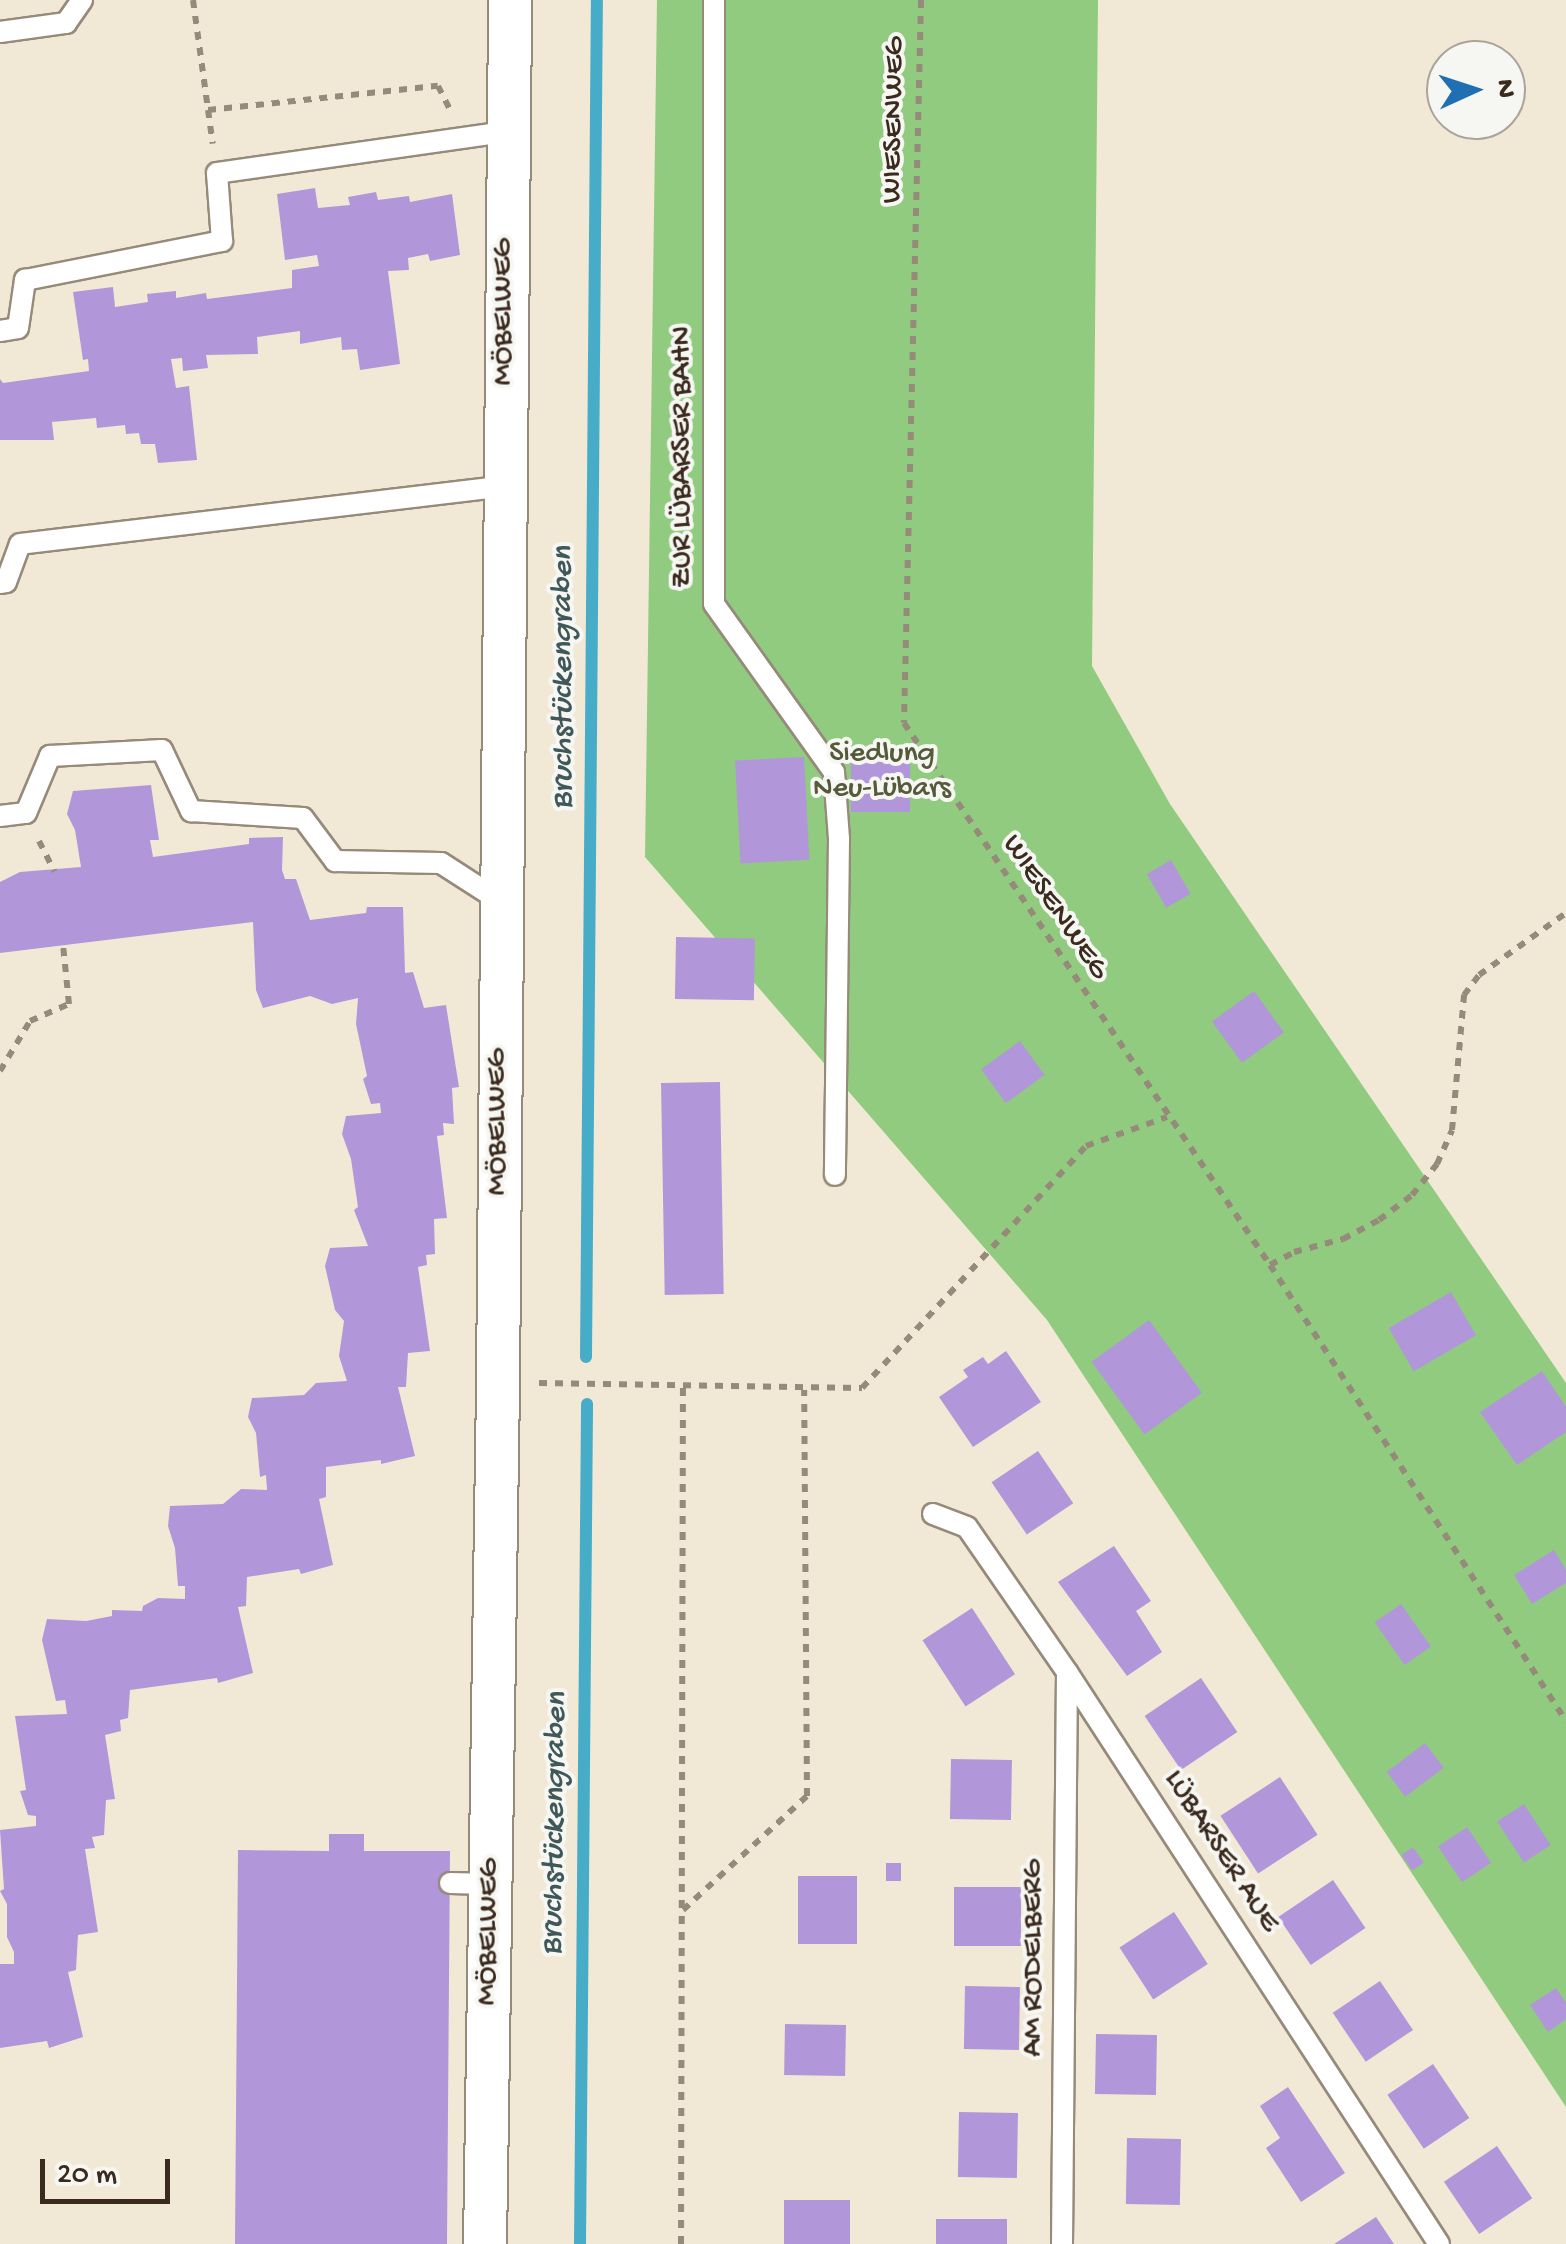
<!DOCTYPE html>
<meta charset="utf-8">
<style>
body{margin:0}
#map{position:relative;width:1566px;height:2244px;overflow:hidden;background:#f1e9d5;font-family:"Gochi Hand",sans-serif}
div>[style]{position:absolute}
.green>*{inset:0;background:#91cb7f}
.stream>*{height:12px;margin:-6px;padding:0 6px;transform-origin:6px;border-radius:6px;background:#47acc7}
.building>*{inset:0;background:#b197d9;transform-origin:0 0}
.path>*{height:6px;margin-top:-3px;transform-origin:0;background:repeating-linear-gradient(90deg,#968a7a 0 8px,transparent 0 16px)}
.roads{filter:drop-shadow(2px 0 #968a7a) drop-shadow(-2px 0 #968a7a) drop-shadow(0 2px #968a7a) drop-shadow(0 -2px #968a7a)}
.service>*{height:20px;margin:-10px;padding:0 10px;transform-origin:10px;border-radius:10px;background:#fff}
.minor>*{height:42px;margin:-21px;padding:0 21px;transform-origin:21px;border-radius:21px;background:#fff}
span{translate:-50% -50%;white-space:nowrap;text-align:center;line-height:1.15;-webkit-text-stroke:8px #f6f6f2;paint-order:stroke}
.street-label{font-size:30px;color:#3b2a1e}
.park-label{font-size:30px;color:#555a3b}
.water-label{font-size:32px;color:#3f5859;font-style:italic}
.north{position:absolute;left:1426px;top:40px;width:100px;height:100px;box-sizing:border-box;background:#f6f6f2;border:2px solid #aba49d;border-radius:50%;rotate:87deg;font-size:28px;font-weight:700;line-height:40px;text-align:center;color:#3b2a1e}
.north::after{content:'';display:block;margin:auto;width:35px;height:45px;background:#1f6fb2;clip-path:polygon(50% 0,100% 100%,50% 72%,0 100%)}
.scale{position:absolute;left:40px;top:2159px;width:130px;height:45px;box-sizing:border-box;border:5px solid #3b2a1e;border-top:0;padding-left:12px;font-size:30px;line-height:35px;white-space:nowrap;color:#3b2a1e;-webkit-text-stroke:8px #f6f6f2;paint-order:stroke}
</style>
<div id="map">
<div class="green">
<div style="clip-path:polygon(657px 0,1098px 0,1092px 666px,1170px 804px,1566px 1383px,1566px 2107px,1047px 1320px,645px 857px)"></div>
</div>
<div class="stream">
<div style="left:586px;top:1357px;width:1357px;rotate:-89.54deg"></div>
<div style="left:580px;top:2244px;width:840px;rotate:-89.52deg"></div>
</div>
<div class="building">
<div style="clip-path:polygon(315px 188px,318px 208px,350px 205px,348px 197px,376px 192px,378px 200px,409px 196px,410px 202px,452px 194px,460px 255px,430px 261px,428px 254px,408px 258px,409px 270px,388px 271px,400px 364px,360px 370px,357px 349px,342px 350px,341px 337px,300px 344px,300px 331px,257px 337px,258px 354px,206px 355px,208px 368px,183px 371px,182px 358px,171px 359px,176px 388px,189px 386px,197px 460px,158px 463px,155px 444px,141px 444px,139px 433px,126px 434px,125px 425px,97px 428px,96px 418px,52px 422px,54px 440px,0 440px,0 379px,3px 383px,89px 371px,88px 359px,83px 360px,73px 292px,113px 287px,115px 307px,148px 302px,147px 294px,176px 291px,176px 298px,206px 293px,207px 299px,292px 288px,292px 270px,319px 266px,317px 255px,285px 260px,277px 194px)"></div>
<div style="left:804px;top:757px;width:103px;height:69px;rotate:87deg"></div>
<div style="left:851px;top:762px;width:59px;height:50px"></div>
<div style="clip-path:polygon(151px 785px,159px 840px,150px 840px,153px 857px,249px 844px,249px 838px,283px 837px,282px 870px,285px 879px,296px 879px,310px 920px,366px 913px,367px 907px,403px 907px,405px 973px,413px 972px,424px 1008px,446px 1005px,459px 1087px,452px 1088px,454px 1124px,443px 1123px,444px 1135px,437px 1136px,447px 1218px,434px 1219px,435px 1254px,426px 1255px,427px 1265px,418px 1267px,430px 1351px,408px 1353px,406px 1387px,398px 1387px,415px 1456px,381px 1464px,381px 1460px,326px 1467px,326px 1497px,319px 1499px,333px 1565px,301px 1574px,299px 1569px,247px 1577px,246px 1606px,238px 1607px,253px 1673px,218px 1683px,217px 1678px,130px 1690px,128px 1718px,120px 1720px,121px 1731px,105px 1735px,115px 1799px,106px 1800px,104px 1835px,92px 1837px,95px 1848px,85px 1849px,98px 1932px,78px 1935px,76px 1970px,68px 1972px,83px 2037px,49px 2048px,47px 2041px,0 2048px,0 1964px,14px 1964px,14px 1952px,7px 1937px,7px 1904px,0 1891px,4px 1889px,0 1830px,36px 1826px,36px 1816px,28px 1815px,20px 1791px,26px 1790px,15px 1716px,67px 1714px,65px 1700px,56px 1701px,42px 1640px,47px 1619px,86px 1621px,112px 1616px,112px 1610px,142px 1611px,143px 1606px,158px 1598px,185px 1599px,185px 1586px,178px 1586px,175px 1548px,168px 1526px,170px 1506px,223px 1504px,241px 1489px,267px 1490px,266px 1475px,260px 1477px,256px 1433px,248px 1417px,252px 1398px,304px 1395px,316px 1383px,347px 1381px,339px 1356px,344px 1321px,335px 1310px,325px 1266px,330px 1248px,368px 1246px,354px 1210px,358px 1207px,351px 1159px,342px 1134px,346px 1116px,381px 1113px,380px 1103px,371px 1104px,363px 1079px,367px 1076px,356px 1024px,358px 998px,332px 1004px,310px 996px,263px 1008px,256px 990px,253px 922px,0 953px,0 882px,20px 872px,81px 867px,75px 830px,67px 814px,73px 791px)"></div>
<div style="left:1171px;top:860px;width:39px;height:28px;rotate:60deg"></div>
<div style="left:676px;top:937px;width:79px;height:62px;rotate:1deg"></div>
<div style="left:1254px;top:991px;width:51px;height:52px;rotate:54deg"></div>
<div style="left:1020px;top:1041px;width:42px;height:48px;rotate:54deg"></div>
<div style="left:720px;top:1082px;width:212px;height:59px;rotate:89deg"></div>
<div style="left:1451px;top:1292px;width:50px;height:72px;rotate:60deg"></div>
<div style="left:1149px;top:1320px;width:90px;height:71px;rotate:54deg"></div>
<div style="clip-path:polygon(1006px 1351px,1041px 1402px,973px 1447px,939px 1397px,968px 1377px,963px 1370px,983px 1357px,988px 1364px)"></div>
<div style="clip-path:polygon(1542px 1371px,1566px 1407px,1566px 1432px,1517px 1465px,1480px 1412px)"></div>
<div style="left:1038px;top:1451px;width:63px;height:56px;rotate:56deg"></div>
<div style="clip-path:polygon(1114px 1546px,1151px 1601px,1136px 1611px,1162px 1652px,1127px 1676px,1058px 1582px)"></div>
<div style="clip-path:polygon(1554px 1550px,1566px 1570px,1566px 1583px,1532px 1604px,1514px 1575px)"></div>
<div style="left:1401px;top:1604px;width:52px;height:32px;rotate:55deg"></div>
<div style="left:972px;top:1608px;width:79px;height:59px;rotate:57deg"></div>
<div style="left:1201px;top:1678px;width:65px;height:68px;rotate:56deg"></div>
<div style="left:1425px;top:1743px;width:31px;height:48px;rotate:53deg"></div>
<div style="left:951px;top:1759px;width:61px;height:60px;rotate:1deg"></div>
<div style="left:1280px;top:1777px;width:69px;height:71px;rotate:57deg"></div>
<div style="left:1524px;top:1804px;width:49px;height:32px;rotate:57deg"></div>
<div style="left:1467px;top:1827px;width:43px;height:35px;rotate:56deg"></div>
<div style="clip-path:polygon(329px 1834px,364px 1834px,364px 1851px,450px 1851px,447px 2244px,235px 2244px,238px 1850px,329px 1851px)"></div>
<div style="left:1413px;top:1847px;width:19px;height:14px;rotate:55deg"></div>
<div style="left:886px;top:1863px;width:15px;height:18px"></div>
<div style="left:798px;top:1876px;width:59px;height:68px"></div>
<div style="left:1333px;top:1880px;width:58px;height:66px;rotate:56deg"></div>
<div style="left:954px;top:1887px;width:67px;height:59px"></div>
<div style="left:1174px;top:1912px;width:62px;height:65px;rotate:57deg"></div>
<div style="left:1380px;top:1981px;width:59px;height:57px;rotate:56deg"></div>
<div style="left:965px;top:1986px;width:55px;height:63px;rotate:1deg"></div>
<div style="clip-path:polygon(1556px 1988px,1566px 2003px,1566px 2019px,1548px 2032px,1530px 2005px)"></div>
<div style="left:785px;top:2024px;width:61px;height:51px;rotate:1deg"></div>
<div style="left:1096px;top:2034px;width:61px;height:60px;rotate:1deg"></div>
<div style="left:1433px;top:2064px;width:65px;height:55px;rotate:56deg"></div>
<div style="clip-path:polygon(1288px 2087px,1345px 2173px,1301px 2202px,1266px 2148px,1280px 2138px,1260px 2106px)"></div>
<div style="left:959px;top:2112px;width:59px;height:65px;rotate:1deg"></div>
<div style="left:1127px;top:2138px;width:54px;height:66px;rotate:1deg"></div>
<div style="left:1497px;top:2146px;width:63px;height:64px;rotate:56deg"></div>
<div style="left:784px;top:2200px;width:66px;height:44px"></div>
<div style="clip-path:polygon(1376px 2217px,1394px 2244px,1334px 2244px)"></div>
<div style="left:936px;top:2219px;width:71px;height:25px"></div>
</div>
<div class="path">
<div style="left:193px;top:0;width:111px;rotate:82.2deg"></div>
<div style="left:208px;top:110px;width:231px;rotate:-6deg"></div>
<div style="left:438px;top:86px;width:27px;rotate:63deg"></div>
<div style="left:921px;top:0;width:723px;rotate:91.35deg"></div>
<div style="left:904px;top:723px;width:654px;rotate:55.97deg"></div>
<div style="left:1270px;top:1265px;width:544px;rotate:57.01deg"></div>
<div style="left:208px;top:110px;width:34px;rotate:82deg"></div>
<div style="left:39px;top:841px;width:34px;rotate:63deg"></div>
<div style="left:0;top:1071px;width:58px;rotate:-59deg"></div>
<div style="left:30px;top:1021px;width:43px;rotate:-23.6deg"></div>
<div style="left:69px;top:1004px;width:59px;rotate:-95.8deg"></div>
<div style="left:1270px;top:1265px;width:27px;rotate:-28deg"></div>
<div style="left:1294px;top:1252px;width:51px;rotate:-14.9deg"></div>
<div style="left:1343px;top:1239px;width:41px;rotate:-27.8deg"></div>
<div style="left:1379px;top:1220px;width:41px;rotate:-37.1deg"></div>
<div style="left:1412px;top:1195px;width:40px;rotate:-51deg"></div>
<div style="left:1437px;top:1164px;width:37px;rotate:-66deg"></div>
<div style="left:1452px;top:1130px;width:136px;rotate:-84.9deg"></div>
<div style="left:1464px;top:995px;width:25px;rotate:-53deg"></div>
<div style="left:1479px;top:975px;width:107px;rotate:-35.5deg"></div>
<div style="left:539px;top:1383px;width:323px;rotate:0.9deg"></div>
<div style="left:862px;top:1388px;width:330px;rotate:-47.2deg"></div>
<div style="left:1086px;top:1146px;width:86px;rotate:-19.7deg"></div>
<div style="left:683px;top:1910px;width:168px;rotate:-42.6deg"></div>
<div style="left:807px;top:1796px;width:406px;rotate:-90.4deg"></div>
<div style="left:681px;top:2244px;width:859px;rotate:-89.87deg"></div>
</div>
<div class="roads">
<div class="service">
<div style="left:714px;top:0;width:604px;rotate:90deg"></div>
<div style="left:714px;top:604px;width:206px;rotate:54.5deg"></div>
<div style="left:834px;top:772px;width:67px;rotate:85.7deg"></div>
<div style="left:839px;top:839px;width:336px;rotate:90.7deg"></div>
<div style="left:0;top:32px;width:67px;rotate:-7.8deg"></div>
<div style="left:66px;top:23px;width:28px;rotate:-55deg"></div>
<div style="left:0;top:331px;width:18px;rotate:-9deg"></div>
<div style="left:18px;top:328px;width:49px;rotate:-81.7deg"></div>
<div style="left:25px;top:280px;width:201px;rotate:-11.2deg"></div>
<div style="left:222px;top:241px;width:68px;rotate:-94.2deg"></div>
<div style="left:217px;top:173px;width:292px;rotate:-8.1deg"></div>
<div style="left:0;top:583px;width:6px;rotate:-9deg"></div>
<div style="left:6px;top:582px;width:40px;rotate:-69.8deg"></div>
<div style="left:20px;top:544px;width:487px;rotate:-6.8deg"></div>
<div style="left:0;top:816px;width:26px;rotate:-7deg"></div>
<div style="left:26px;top:813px;width:62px;rotate:-67.2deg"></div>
<div style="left:50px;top:756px;width:112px;rotate:-3.1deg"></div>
<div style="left:162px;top:750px;width:68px;rotate:64.6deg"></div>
<div style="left:191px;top:811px;width:112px;rotate:3.6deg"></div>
<div style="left:303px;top:818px;width:54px;rotate:53.3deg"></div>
<div style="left:335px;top:861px;width:106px;rotate:1.1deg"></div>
<div style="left:441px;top:863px;width:70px;rotate:32.8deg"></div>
<div style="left:933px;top:1514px;width:36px;rotate:21deg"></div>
<div style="left:967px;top:1527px;width:176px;rotate:55.4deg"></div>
<div style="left:1067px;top:1672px;width:682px;rotate:56.96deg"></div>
<div style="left:450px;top:1883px;width:41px;rotate:1.4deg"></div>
<div style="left:1062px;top:2244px;width:570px;rotate:-89.5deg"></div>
</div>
<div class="minor">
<div style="left:485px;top:2244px;width:860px;rotate:-89.13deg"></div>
<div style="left:498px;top:1384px;width:1384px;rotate:-89.5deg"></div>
</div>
</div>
<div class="street-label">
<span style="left:895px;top:120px;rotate:-89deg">WIESENWEG</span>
<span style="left:505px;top:312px;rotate:-90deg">MÖBELWEG</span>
<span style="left:684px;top:457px;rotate:-90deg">ZUR LÜBARSER BAHN</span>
<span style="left:1054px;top:908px;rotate:56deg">WIESENWEG</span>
<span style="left:499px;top:1122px;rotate:-90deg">MÖBELWEG</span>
<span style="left:1220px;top:1852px;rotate:57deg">LÜBARSER AUE</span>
<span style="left:490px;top:1932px;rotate:-89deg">MÖBELWEG</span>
<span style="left:1035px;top:1958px;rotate:-90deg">AM RODELBERG</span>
</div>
<div class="park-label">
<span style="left:882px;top:772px">Siedlung<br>Neu-Lübars</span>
</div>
<div class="water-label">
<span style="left:564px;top:678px;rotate:-90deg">Bruchstückengraben</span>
<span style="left:556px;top:1824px;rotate:-89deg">Bruchstückengraben</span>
</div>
<div class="north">N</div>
<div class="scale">20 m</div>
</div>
